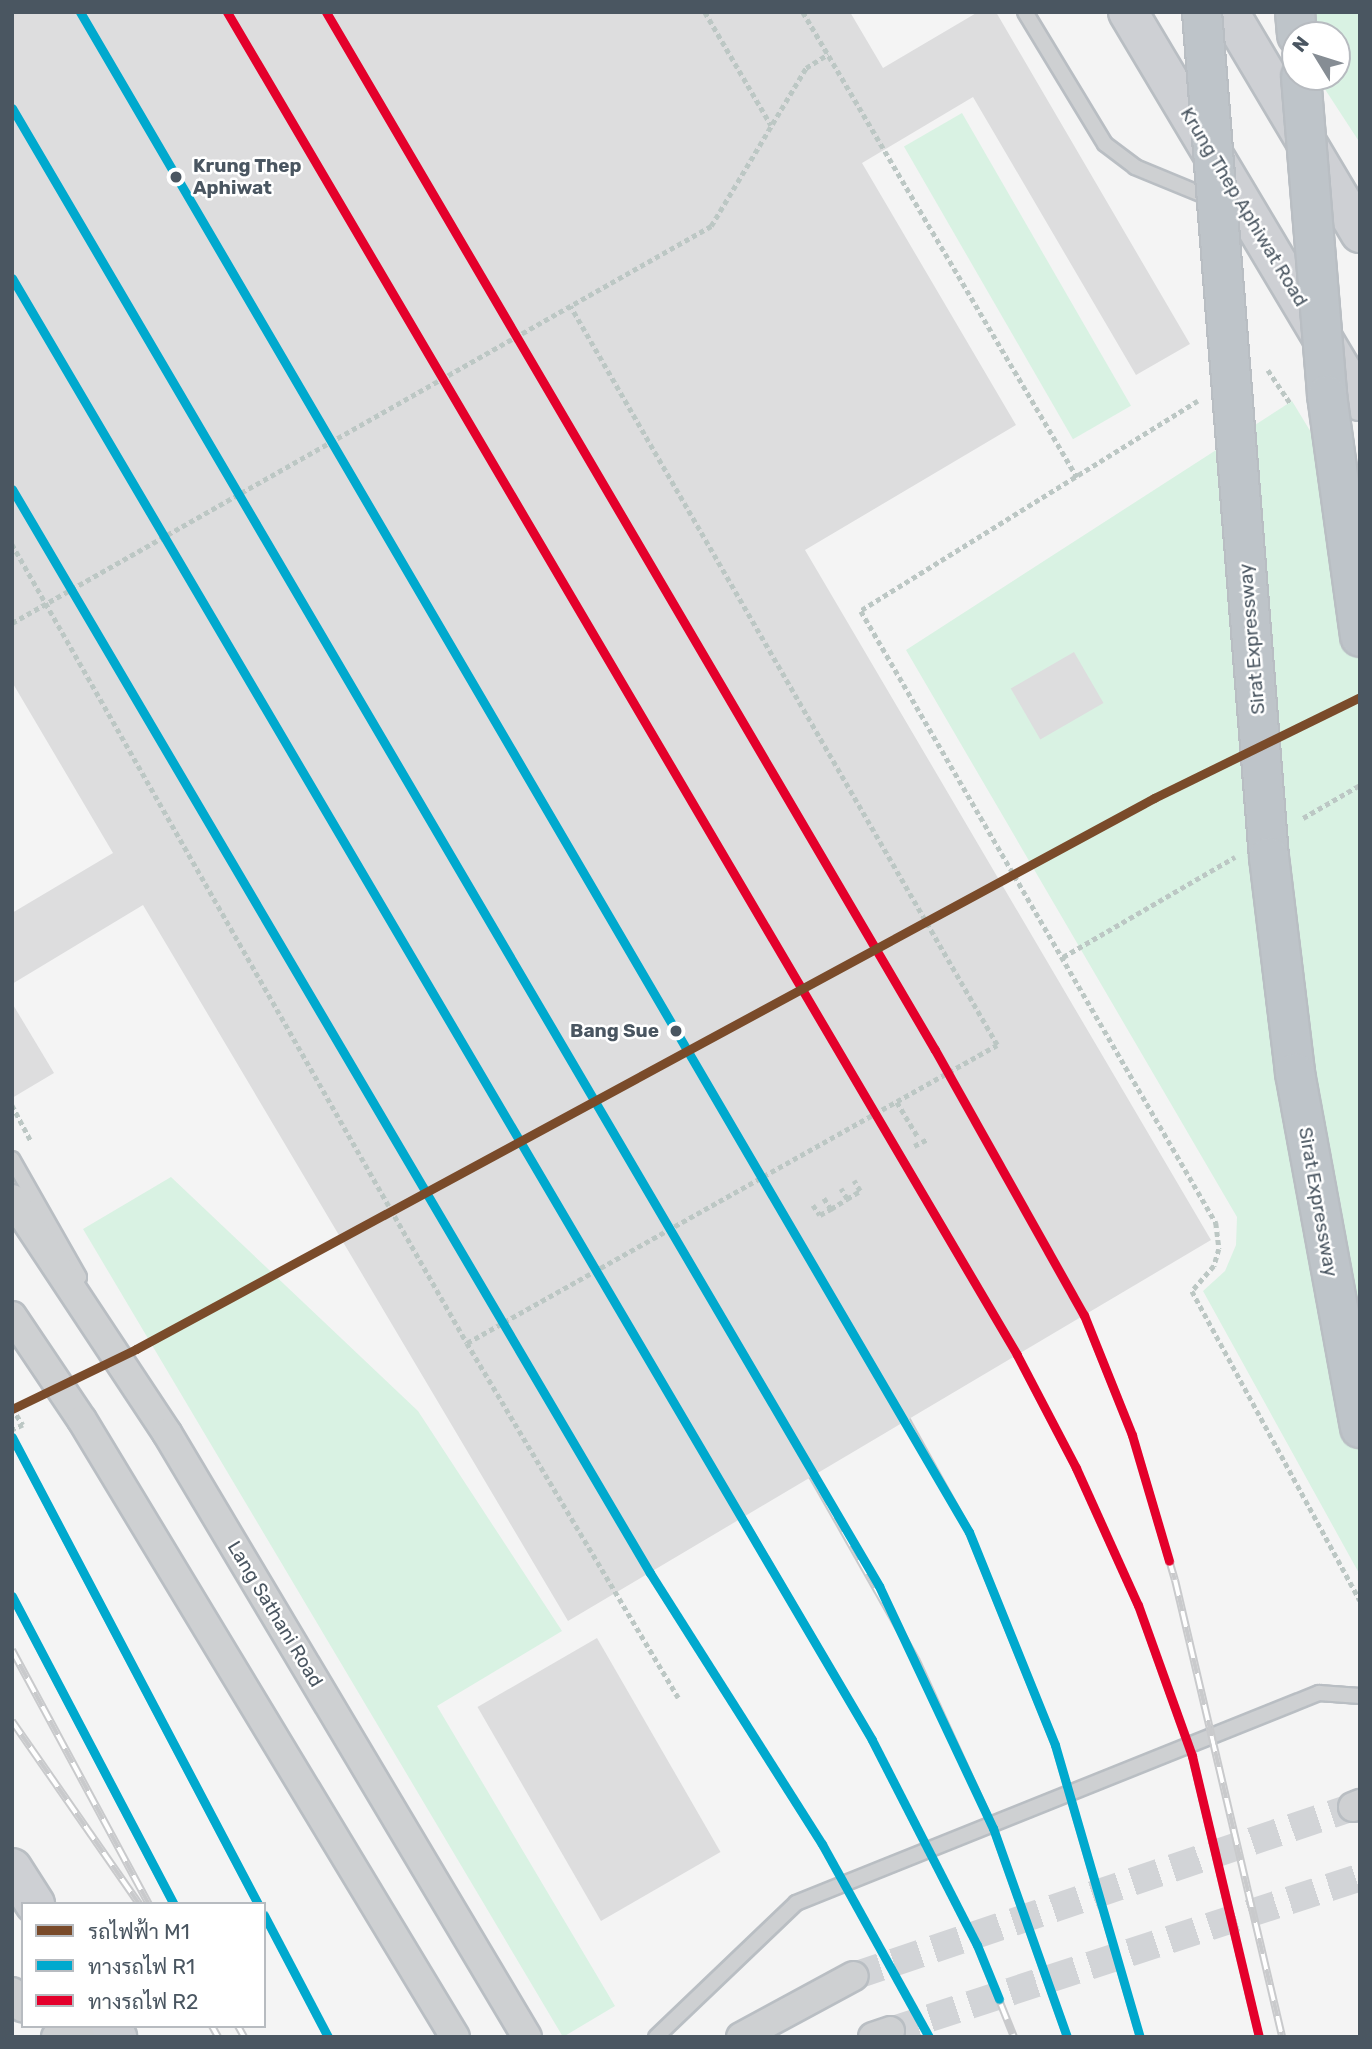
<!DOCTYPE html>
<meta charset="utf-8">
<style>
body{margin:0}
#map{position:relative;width:1372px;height:2049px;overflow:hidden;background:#f4f4f4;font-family:Rubik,Sarabun,sans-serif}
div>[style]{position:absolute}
.green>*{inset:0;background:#d9f2e3;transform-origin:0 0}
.building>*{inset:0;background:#ddddde;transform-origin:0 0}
.street-tunnel>*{height:28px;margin-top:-14px;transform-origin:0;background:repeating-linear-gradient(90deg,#d2d4d7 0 28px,transparent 0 42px)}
.path>*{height:4.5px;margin-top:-2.25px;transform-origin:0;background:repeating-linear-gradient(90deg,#bcc7c4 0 5px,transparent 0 8.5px)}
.roads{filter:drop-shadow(2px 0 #b9bec3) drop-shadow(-2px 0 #b9bec3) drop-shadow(0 2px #b9bec3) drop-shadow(0 -2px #b9bec3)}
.lane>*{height:14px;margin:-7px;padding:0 7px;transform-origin:7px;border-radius:7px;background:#ced0d2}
.street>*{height:28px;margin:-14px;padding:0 14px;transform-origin:14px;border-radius:14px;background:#ced0d2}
.secondary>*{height:38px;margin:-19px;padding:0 19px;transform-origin:19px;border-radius:19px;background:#ced0d4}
.highway>*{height:38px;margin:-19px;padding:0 19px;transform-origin:19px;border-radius:19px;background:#bec4c9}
.rail>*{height:8px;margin-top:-4px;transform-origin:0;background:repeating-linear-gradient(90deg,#fff 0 16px,#c9cacc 0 32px);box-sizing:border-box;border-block:2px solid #c9cacc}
.bridges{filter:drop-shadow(2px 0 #b9bec3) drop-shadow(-2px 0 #b9bec3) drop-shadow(0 2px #b9bec3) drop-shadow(0 -2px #b9bec3)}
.highway-bridge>*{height:38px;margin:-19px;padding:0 19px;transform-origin:19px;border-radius:19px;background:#bec4c9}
.rail-1>*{height:9px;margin:-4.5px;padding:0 4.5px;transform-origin:4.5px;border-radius:4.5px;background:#00a9ce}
.rail-2>*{height:9px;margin:-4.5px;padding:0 4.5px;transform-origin:4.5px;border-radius:4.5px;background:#e4002b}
.metro-1>*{height:9px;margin:-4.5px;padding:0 4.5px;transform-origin:4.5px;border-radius:4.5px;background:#7a4b2a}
.dots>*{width:19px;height:19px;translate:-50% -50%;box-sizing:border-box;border:4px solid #fff;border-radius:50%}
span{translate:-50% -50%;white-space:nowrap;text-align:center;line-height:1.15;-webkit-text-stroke:5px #fff;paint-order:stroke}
.stop-label{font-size:19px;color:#4a5661;font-weight:700}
.left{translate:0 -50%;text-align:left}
.right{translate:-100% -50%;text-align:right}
.street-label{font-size:19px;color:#4a5661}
.frame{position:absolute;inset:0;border:14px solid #4a5661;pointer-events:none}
.legend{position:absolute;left:21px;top:1902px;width:245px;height:126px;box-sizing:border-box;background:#fff;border:2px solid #b7bbc0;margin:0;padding:9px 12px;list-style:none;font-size:21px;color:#4a5661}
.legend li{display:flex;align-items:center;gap:14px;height:35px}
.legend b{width:35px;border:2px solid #b7bbc0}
.north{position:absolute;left:1281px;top:21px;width:70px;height:70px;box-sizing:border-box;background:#fff;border:2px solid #b7bbc0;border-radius:50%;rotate:308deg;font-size:19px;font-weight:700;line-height:28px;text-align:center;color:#4a5661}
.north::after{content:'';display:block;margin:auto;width:24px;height:32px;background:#868d94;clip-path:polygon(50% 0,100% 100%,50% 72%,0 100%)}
</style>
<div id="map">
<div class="green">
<div style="clip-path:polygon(1276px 12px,1360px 12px,1360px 143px,1317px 77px,1337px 77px,1337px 35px,1295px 35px,1295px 42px)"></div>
<div style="left:962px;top:113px;width:338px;height:67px;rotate:60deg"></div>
<div style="clip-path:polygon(1292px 401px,1360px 513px,1360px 1575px,1203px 1291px,1225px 1271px,1236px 1245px,1237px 1217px,906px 650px)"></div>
<div style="clip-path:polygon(171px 1177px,418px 1411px,562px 1631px,437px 1706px,615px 2006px,563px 2037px,83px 1229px)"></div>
</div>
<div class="building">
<div style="clip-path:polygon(12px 12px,850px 12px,883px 68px,978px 12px,996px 12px,1190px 344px,1136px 375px,973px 97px,862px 163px,1016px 425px,805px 550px,1211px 1240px,568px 1621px,143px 905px,12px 984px,12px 913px,113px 853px,12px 682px)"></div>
<div style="left:1074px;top:652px;width:59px;height:73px;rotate:60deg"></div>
<div style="clip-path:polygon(12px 1003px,54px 1073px,12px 1098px)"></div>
<div style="left:597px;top:1638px;width:247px;height:138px;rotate:60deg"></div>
</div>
<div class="street-tunnel">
<div style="left:854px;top:1976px;width:527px;rotate:-18.71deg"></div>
<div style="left:890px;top:2031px;width:495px;rotate:-18.1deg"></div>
</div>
<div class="path">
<div style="left:705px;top:12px;width:131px;rotate:59.7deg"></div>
<div style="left:803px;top:12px;width:540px;rotate:59.49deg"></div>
<div style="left:1268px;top:370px;width:40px;rotate:56deg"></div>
<div style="left:1198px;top:401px;width:397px;rotate:148.1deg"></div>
<div style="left:861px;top:611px;width:708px;rotate:59.88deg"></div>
<div style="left:1216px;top:1223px;width:26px;rotate:83deg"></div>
<div style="left:1219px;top:1249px;width:18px;rotate:106deg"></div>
<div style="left:1214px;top:1266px;width:33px;rotate:131deg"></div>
<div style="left:1192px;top:1291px;width:352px;rotate:61.5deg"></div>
<div style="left:12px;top:544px;width:919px;rotate:60.34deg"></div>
<div style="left:467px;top:1343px;width:413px;rotate:59.2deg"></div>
<div style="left:12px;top:623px;width:804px;rotate:-29.59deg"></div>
<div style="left:711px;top:226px;width:184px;rotate:-59deg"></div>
<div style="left:806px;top:68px;width:26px;rotate:-32deg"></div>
<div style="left:1303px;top:818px;width:66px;rotate:-30.1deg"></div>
<div style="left:1063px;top:957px;width:199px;rotate:-30.2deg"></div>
<div style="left:897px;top:1102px;width:41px;rotate:59deg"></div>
<div style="left:12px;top:1105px;width:41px;rotate:62.2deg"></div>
<div style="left:914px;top:1146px;width:16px;rotate:-27deg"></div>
<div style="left:824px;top:1198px;width:13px;rotate:58deg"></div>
<div style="left:831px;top:1209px;width:19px;rotate:-32deg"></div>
<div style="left:847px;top:1199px;width:12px;rotate:-121deg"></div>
<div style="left:847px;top:1199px;width:15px;rotate:-32deg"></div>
<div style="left:860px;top:1191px;width:12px;rotate:-121deg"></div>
<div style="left:813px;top:1205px;width:12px;rotate:55deg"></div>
<div style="left:820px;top:1215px;width:13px;rotate:-29deg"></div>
<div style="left:467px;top:1343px;width:608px;rotate:-29.35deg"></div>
<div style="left:997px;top:1045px;width:853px;rotate:-120.02deg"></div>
<div style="left:12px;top:1408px;width:20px;rotate:57deg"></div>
<div style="left:23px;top:1425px;width:12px;rotate:156deg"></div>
</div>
<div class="roads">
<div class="lane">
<div style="left:1025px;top:12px;width:154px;rotate:58.8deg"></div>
<div style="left:1105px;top:144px;width:38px;rotate:37deg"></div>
<div style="left:1135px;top:167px;width:87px;rotate:22.4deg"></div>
<div style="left:12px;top:1159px;width:136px;rotate:60.4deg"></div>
<div style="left:656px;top:2037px;width:194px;rotate:-43.7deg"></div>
<div style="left:796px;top:1903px;width:564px;rotate:-21.88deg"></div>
<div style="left:1319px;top:1693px;width:41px;rotate:4.2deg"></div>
</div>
<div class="street">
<div style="left:12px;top:1199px;width:281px;rotate:56.5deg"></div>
<div style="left:167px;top:1433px;width:703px;rotate:59.2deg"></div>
<div style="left:12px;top:1316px;width:125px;rotate:56.1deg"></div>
<div style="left:82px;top:1420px;width:721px;rotate:58.85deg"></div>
<div style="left:1353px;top:1807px;width:8px;rotate:-23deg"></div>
<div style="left:12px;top:1992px;width:19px;rotate:55deg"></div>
<div style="left:56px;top:2037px;width:37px;rotate:-17deg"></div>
<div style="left:741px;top:2037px;width:128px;rotate:-28.4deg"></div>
<div style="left:873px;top:2037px;width:18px;rotate:-19deg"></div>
</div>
<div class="secondary">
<div style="left:1128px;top:12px;width:453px;rotate:59.2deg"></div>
<div style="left:1229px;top:12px;width:257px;rotate:59.3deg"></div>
<div style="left:12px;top:1868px;width:43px;rotate:57.4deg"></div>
<div style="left:111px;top:2026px;width:13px;rotate:61deg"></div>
</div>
<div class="highway">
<div style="left:1295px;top:12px;width:23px;rotate:85deg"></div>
</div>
</div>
<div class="rail">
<div style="left:1084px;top:1315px;width:129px;rotate:68.2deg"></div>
<div style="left:1132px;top:1435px;width:151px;rotate:73.5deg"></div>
<div style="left:1175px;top:1580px;width:469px;rotate:76.8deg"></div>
<div style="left:1017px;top:1355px;width:127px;rotate:62.4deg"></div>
<div style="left:1076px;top:1468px;width:150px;rotate:65.7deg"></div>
<div style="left:1138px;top:1605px;width:160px;rotate:70.3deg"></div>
<div style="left:1192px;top:1756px;width:289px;rotate:76.6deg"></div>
<div style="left:907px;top:1420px;width:128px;rotate:61deg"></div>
<div style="left:969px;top:1532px;width:230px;rotate:68deg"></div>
<div style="left:1055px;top:1745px;width:304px;rotate:73.8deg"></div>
<div style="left:12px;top:1437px;width:528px;rotate:62.22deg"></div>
<div style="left:812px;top:1476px;width:213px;rotate:60.4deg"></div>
<div style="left:917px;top:1661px;width:183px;rotate:65.5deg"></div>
<div style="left:993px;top:1828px;width:222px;rotate:70.5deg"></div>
<div style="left:742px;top:1518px;width:257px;rotate:59.6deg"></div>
<div style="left:872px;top:1740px;width:230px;rotate:62.9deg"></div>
<div style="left:977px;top:1945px;width:99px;rotate:68.1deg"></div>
<div style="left:650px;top:1573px;width:321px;rotate:57.6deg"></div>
<div style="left:822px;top:1844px;width:221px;rotate:61deg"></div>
<div style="left:12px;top:1596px;width:348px;rotate:62.3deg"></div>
<div style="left:12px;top:1650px;width:289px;rotate:61.7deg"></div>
<div style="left:12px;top:1721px;width:223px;rotate:55.2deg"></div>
<div style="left:264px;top:1915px;width:138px;rotate:62.3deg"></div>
<div style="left:212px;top:2026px;width:13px;rotate:61deg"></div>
<div style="left:238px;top:2026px;width:13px;rotate:61deg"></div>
</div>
<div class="bridges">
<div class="highway-bridge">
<div style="left:1202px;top:12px;width:848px;rotate:85.47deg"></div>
<div style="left:1269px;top:857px;width:218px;rotate:83.1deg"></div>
<div style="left:1295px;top:1073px;width:361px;rotate:79.6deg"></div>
<div style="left:1301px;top:77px;width:319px;rotate:85.3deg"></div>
<div style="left:1327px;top:395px;width:244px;rotate:82.2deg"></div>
</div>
</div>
<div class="rail-1">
<div style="left:80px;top:12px;width:1761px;rotate:59.68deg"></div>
<div style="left:969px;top:1532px;width:230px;rotate:68deg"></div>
<div style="left:1055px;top:1745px;width:304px;rotate:73.8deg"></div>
<div style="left:12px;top:108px;width:1714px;rotate:59.6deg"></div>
<div style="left:879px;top:1586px;width:268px;rotate:64.8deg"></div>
<div style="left:993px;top:1828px;width:222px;rotate:70.5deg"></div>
<div style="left:12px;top:278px;width:1696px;rotate:59.53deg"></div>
<div style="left:872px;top:1740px;width:230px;rotate:62.9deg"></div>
<div style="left:977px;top:1945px;width:58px;rotate:67.8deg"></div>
<div style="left:12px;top:489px;width:1258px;rotate:59.52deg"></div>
<div style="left:650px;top:1573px;width:321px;rotate:57.6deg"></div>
<div style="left:822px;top:1844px;width:221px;rotate:61deg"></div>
<div style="left:12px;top:1437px;width:528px;rotate:62.22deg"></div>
<div style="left:12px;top:1596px;width:348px;rotate:62.3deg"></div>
<div style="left:264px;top:1915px;width:138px;rotate:62.3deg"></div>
</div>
<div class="rail-2">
<div style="left:227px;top:12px;width:1558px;rotate:59.53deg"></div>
<div style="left:1017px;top:1355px;width:127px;rotate:62.4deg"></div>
<div style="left:1076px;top:1468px;width:150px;rotate:65.7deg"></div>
<div style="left:1138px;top:1605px;width:160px;rotate:70.3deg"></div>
<div style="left:1192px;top:1756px;width:289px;rotate:76.6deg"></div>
<div style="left:326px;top:12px;width:1203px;rotate:59.6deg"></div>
<div style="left:935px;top:1050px;width:304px;rotate:60.7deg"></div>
<div style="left:1084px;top:1315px;width:129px;rotate:68.2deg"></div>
<div style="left:1132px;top:1435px;width:131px;rotate:73.6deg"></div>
</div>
<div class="metro-1">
<div style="left:12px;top:1409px;width:138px;rotate:-25.8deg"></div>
<div style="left:136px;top:1349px;width:1158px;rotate:-28.42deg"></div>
<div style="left:1154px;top:798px;width:229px;rotate:-26.1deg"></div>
</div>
<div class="dots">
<div style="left:176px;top:177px;background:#4a5661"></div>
<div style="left:676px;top:1031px;background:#4a5661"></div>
</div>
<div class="stop-label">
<span class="left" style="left:193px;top:177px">Krung Thep<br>Aphiwat</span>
<span class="right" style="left:659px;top:1031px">Bang Sue</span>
</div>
<div class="street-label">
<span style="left:1244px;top:207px;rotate:59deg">Krung Thep Aphiwat Road</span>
<span style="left:1252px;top:639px;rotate:-95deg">Sirat Expressway</span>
<span style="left:1318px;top:1202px;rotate:80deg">Sirat Expressway</span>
<span style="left:275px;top:1614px;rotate:59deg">Lang Sathani Road</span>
</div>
<div class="frame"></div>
<ul class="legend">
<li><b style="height:9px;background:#7a4b2a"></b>รถไฟฟ้า M1</li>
<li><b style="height:9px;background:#00a9ce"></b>ทางรถไฟ R1</li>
<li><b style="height:9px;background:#e4002b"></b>ทางรถไฟ R2</li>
</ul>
<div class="north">N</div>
</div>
